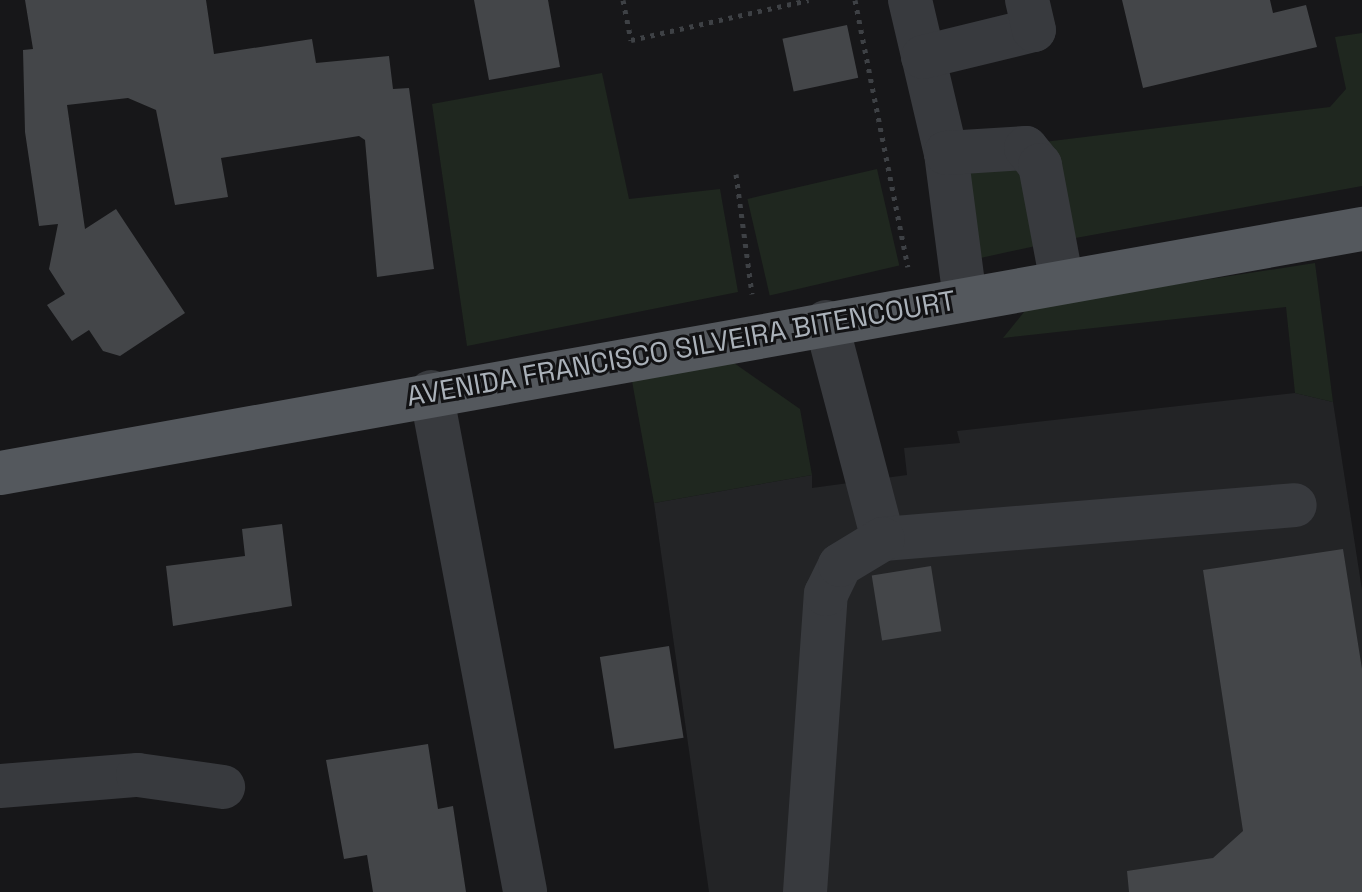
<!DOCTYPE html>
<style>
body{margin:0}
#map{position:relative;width:1362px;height:892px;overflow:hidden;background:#171719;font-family:"Space Grotesk",sans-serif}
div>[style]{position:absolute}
.built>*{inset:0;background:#232426}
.green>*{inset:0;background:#1f271f;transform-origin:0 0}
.building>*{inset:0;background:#444649;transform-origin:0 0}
.path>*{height:5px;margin-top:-2.5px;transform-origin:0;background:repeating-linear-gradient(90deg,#3e4145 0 4px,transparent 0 10px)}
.minor>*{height:44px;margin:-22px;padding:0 22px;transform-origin:22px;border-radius:22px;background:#383a3e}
.major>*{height:44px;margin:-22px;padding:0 22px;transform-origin:22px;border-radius:22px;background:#54585d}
span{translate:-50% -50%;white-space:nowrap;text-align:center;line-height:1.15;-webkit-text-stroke:6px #121214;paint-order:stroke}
.street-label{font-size:28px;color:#aab1b9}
</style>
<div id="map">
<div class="built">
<div style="clip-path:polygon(1295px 393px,1333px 402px,1362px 590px,1362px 892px,709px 892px,654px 503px,812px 475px,812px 488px,907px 475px,904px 448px,960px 443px,957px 431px)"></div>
</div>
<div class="green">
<div style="clip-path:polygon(1362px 33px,1362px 186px,1070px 239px,1044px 142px,1330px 107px,1346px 89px,1335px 37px)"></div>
<div style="clip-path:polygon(602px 73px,629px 199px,720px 189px,738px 292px,467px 346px,432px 104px)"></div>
<div style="clip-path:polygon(1018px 153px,1045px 244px,971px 260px,958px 160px)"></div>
<div style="left:877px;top:169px;width:99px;height:133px;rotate:77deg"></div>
<div style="clip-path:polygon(1315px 263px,1333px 402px,1295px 393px,1286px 307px,1003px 338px,1028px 307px)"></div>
<div style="clip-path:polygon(734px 363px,800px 409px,812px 475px,654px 503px,632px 381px)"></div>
</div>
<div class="building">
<div style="clip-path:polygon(25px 0,206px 0,214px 54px,312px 39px,316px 63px,389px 56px,393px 89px,409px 88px,434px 269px,377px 277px,365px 140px,359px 136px,221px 158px,228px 197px,175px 205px,156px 110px,128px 98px,67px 105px,85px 229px,116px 209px,185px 313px,120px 356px,103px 351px,89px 330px,72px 341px,47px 305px,65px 294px,49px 269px,58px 224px,39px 226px,25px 132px,23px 50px,33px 49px)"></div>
<div style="clip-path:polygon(474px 0,548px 0,560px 67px,489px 80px)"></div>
<div style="clip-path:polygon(1122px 0,1270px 0,1273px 13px,1306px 5px,1317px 47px,1143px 88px)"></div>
<div style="left:847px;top:25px;width:54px;height:66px;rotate:78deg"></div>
<div style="clip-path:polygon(282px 524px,292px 606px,173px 626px,166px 566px,245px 556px,242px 529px)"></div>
<div style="clip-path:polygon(1343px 549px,1362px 669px,1362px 892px,1129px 892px,1127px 871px,1213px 858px,1243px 831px,1203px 570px)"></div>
<div style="left:931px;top:566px;width:66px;height:60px;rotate:81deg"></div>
<div style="left:669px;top:646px;width:93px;height:70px;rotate:81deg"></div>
<div style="clip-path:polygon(428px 744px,438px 809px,453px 806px,466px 892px,373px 892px,367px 855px,344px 859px,326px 760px)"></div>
</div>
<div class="path">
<div style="left:623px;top:0;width:41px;rotate:78.7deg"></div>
<div style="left:631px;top:40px;width:182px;rotate:-12.7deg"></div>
<div style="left:855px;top:0;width:272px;rotate:78.8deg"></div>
<div style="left:736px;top:174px;width:121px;rotate:82.4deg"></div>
</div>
<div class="minor">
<div style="left:910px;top:0;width:157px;rotate:76.8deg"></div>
<div style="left:946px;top:153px;width:147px;rotate:82.6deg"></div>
<div style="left:923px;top:57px;width:114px;rotate:-13.7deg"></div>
<div style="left:1034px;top:30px;width:31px;rotate:-103deg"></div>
<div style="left:946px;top:153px;width:80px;rotate:-3.6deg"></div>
<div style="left:1026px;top:148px;width:22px;rotate:51deg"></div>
<div style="left:1040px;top:165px;width:119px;rotate:79.4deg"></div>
<div style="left:826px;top:322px;width:224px;rotate:75.3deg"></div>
<div style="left:883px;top:539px;width:413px;rotate:-4.7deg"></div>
<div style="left:431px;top:392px;width:508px;rotate:79.33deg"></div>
<div style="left:0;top:786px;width:138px;rotate:-4.6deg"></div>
<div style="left:138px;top:775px;width:86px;rotate:8deg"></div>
<div style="left:805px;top:892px;width:299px;rotate:-86deg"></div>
<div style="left:826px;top:594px;width:32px;rotate:-64deg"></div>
<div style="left:840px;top:565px;width:50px;rotate:-31.2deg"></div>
</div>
<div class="major">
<div style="left:0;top:473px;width:1384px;rotate:-10.16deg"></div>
</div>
<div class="street-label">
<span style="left:681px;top:348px;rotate:-10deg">AVENIDA FRANCISCO SILVEIRA BITENCOURT</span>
</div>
</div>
